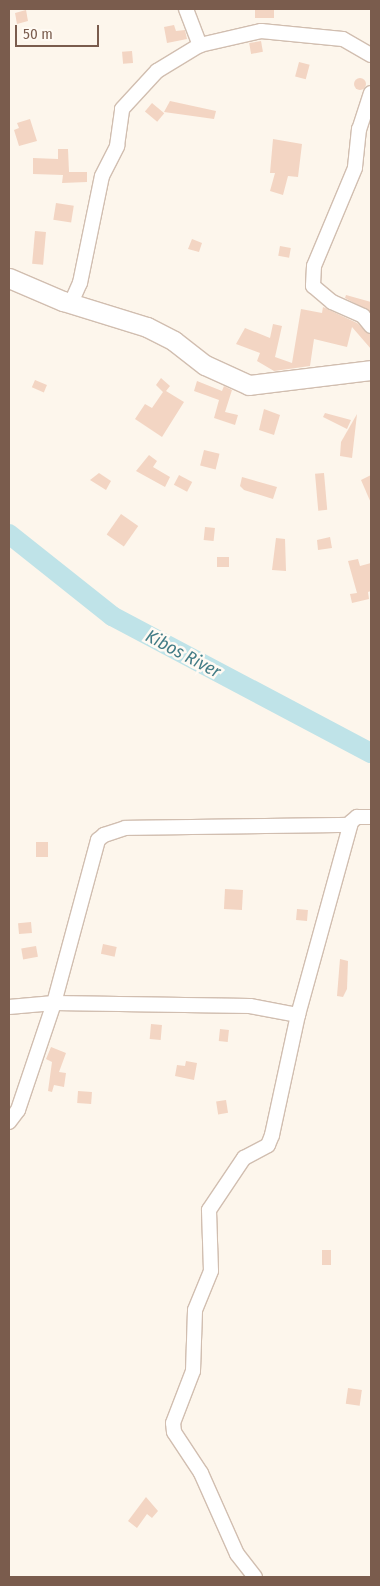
<!DOCTYPE html>
<style>
body{margin:0}
#map{position:relative;width:380px;height:1586px;overflow:hidden;background:#fdf6ec;font-family:"Fira Sans Condensed",sans-serif}
div>[style]{position:absolute}
.river>*{height:20px;margin:-10px;padding:0 10px;transform-origin:10px;border-radius:10px;background:#bfe3e8}
.building>*{inset:0;background:#f3d5c3;transform-origin:0 0}
.round{border-radius:50%}
.roads{filter:drop-shadow(1px 0 #d1beb0) drop-shadow(-1px 0 #d1beb0) drop-shadow(0 1px #d1beb0) drop-shadow(0 -1px #d1beb0)}
.street>*{height:14px;margin:-7px;padding:0 7px;transform-origin:7px;border-radius:7px;background:#fff}
.secondary>*{height:19px;margin:-9.5px;padding:0 9.5px;transform-origin:9.5px;border-radius:9.5px;background:#fff}
span{translate:-50% -50%;white-space:nowrap;text-align:center;line-height:1.15;-webkit-text-stroke:5px #fffaf3;paint-order:stroke}
.water-label{font-size:18px;color:#437c86;font-style:italic}
.frame{position:absolute;inset:0;border:10px solid #7a5c4d;pointer-events:none}
.scale{position:absolute;left:15px;top:25px;width:84px;height:22px;box-sizing:border-box;border:2px solid #7a5c4d;border-top:0;padding-left:6px;font-size:15px;line-height:18px;white-space:nowrap;color:#7a5c4d;-webkit-text-stroke:4px #fffaf3;paint-order:stroke}
</style>
<div id="map">
<div class="river">
<div style="left:9px;top:534px;width:132px;rotate:38.5deg"></div>
<div style="left:112px;top:616px;width:293px;rotate:27.9deg"></div>
</div>
<div class="building">
<div style="left:255px;top:9px;width:19px;height:9px"></div>
<div style="clip-path:polygon(26px 10px,28px 21px,17px 24px,15px 13px)"></div>
<div style="clip-path:polygon(174px 25px,176px 31px,185px 30px,187px 39px,167px 43px,164px 27px)"></div>
<div style="left:261px;top:41px;width:11px;height:12px;rotate:80deg"></div>
<div style="left:132px;top:51px;width:12px;height:10px;rotate:85deg"></div>
<div style="left:299px;top:62px;width:11px;height:15px;rotate:15deg"></div>
<div class="round" style="left:354px;top:78px;width:12px;height:12px"></div>
<div style="clip-path:polygon(170px 101px,216px 111px,214px 119px,164px 112px)"></div>
<div style="left:152px;top:103px;width:16px;height:11px;rotate:40deg"></div>
<div style="clip-path:polygon(30px 119px,37px 141px,19px 146px,14px 130px,19px 128px,17px 123px)"></div>
<div style="clip-path:polygon(273px 139px,302px 144px,298px 177px,288px 176px,283px 195px,270px 191px,275px 173px,270px 173px)"></div>
<div style="clip-path:polygon(58px 149px,68px 149px,69px 172px,87px 172px,87px 182px,62px 183px,63px 175px,33px 174px,33px 158px,58px 159px)"></div>
<div style="left:56px;top:203px;width:18px;height:17px;rotate:9deg"></div>
<div style="left:35px;top:231px;width:11px;height:33px;rotate:5deg"></div>
<div style="clip-path:polygon(192px 239px,202px 243px,199px 252px,188px 249px)"></div>
<div style="left:280px;top:246px;width:11px;height:10px;rotate:10deg"></div>
<div style="clip-path:polygon(346px 295px,371px 302px,371px 312px,345px 298px)"></div>
<div style="clip-path:polygon(323px 307px,357px 323px,371px 335px,371px 349px,352px 327px,347px 347px,314px 339px,310px 366px,274px 371px,257px 361px,260px 353px,236px 344px,245px 328px,270px 338px,273px 324px,282px 326px,275px 357px,292px 363px,301px 309px,322px 313px)"></div>
<div style="clip-path:polygon(161px 378px,170px 386px,166px 391px,184px 402px,162px 437px,135px 419px,145px 404px,152px 408px,163px 392px,156px 385px)"></div>
<div style="left:35px;top:380px;width:13px;height:8px;rotate:23deg"></div>
<div style="clip-path:polygon(197px 381px,222px 391px,224px 386px,232px 390px,225px 412px,238px 415px,235px 425px,214px 418px,219px 400px,194px 391px)"></div>
<div style="clip-path:polygon(264px 409px,280px 415px,274px 435px,259px 430px)"></div>
<div style="clip-path:polygon(325px 413px,351px 420px,347px 429px,323px 417px)"></div>
<div style="clip-path:polygon(357px 414px,352px 458px,340px 456px,341px 442px)"></div>
<div style="left:204px;top:450px;width:16px;height:16px;rotate:14deg"></div>
<div style="clip-path:polygon(149px 455px,157px 461px,153px 467px,170px 477px,165px 487px,136px 471px)"></div>
<div style="clip-path:polygon(99px 473px,111px 481px,106px 490px,90px 480px)"></div>
<div style="left:324px;top:473px;width:37px;height:9px;rotate:85deg"></div>
<div style="left:179px;top:475px;width:15px;height:11px;rotate:28deg"></div>
<div style="clip-path:polygon(371px 475px,371px 503px,361px 480px)"></div>
<div style="clip-path:polygon(242px 477px,277px 487px,273px 499px,244px 490px,240px 486px)"></div>
<div style="left:121px;top:514px;width:21px;height:25px;rotate:35deg"></div>
<div style="left:205px;top:527px;width:10px;height:13px;rotate:6deg"></div>
<div style="clip-path:polygon(330px 537px,332px 548px,318px 550px,317px 540px)"></div>
<div style="clip-path:polygon(276px 538px,285px 539px,286px 571px,272px 570px)"></div>
<div style="left:217px;top:557px;width:12px;height:10px"></div>
<div style="clip-path:polygon(358px 559px,360px 566px,371px 563px,371px 591px,368px 592px,369px 599px,352px 603px,350px 594px,357px 593px,348px 561px)"></div>
<div style="left:36px;top:842px;width:12px;height:15px"></div>
<div style="left:225px;top:889px;width:18px;height:20px;rotate:3deg"></div>
<div style="left:297px;top:909px;width:11px;height:11px;rotate:5deg"></div>
<div style="left:31px;top:922px;width:11px;height:13px;rotate:85deg"></div>
<div style="left:103px;top:944px;width:14px;height:10px;rotate:12deg"></div>
<div style="left:36px;top:946px;width:11px;height:15px;rotate:80deg"></div>
<div style="clip-path:polygon(340px 959px,348px 961px,347px 989px,343px 997px,337px 996px)"></div>
<div style="left:151px;top:1024px;width:11px;height:15px;rotate:5deg"></div>
<div style="left:220px;top:1029px;width:9px;height:12px;rotate:6deg"></div>
<div style="clip-path:polygon(51px 1047px,66px 1053px,59px 1072px,66px 1073px,64px 1087px,54px 1085px,52px 1092px,48px 1091px,52px 1062px,46px 1059px)"></div>
<div style="clip-path:polygon(186px 1061px,197px 1063px,194px 1080px,175px 1076px,177px 1065px,185px 1066px)"></div>
<div style="left:78px;top:1091px;width:14px;height:12px;rotate:4deg"></div>
<div style="left:226px;top:1100px;width:13px;height:10px;rotate:81deg"></div>
<div style="left:322px;top:1250px;width:9px;height:15px"></div>
<div style="left:348px;top:1388px;width:14px;height:16px;rotate:8deg"></div>
<div style="clip-path:polygon(146px 1497px,158px 1511px,152px 1518px,147px 1514px,137px 1528px,128px 1521px)"></div>
</div>
<div class="roads">
<div class="street">
<div style="left:186px;top:9px;width:39px;rotate:69deg"></div>
<div style="left:371px;top:93px;width:38px;rotate:108deg"></div>
<div style="left:359px;top:129px;width:39px;rotate:96deg"></div>
<div style="left:355px;top:168px;width:106px;rotate:112.7deg"></div>
<div style="left:314px;top:266px;width:20px;rotate:93deg"></div>
<div style="left:313px;top:286px;width:25px;rotate:40deg"></div>
<div style="left:332px;top:302px;width:34px;rotate:24deg"></div>
<div style="left:363px;top:316px;width:13px;rotate:51deg"></div>
<div style="left:71px;top:303px;width:22px;rotate:-66deg"></div>
<div style="left:80px;top:283px;width:109px;rotate:-78.4deg"></div>
<div style="left:102px;top:176px;width:34px;rotate:-63deg"></div>
<div style="left:117px;top:146px;width:37px;rotate:-82deg"></div>
<div style="left:122px;top:109px;width:52px;rotate:-47.4deg"></div>
<div style="left:157px;top:71px;width:50px;rotate:-31.2deg"></div>
<div style="left:200px;top:45px;width:63px;rotate:-12.9deg"></div>
<div style="left:261px;top:31px;width:82px;rotate:5.6deg"></div>
<div style="left:343px;top:39px;width:32px;rotate:30deg"></div>
<div style="left:9px;top:1007px;width:45px;rotate:-5.1deg"></div>
<div style="left:54px;top:1003px;width:196px;rotate:0.9deg"></div>
<div style="left:250px;top:1006px;width:49px;rotate:10.6deg"></div>
<div style="left:9px;top:1122px;width:15px;rotate:-53deg"></div>
<div style="left:18px;top:1110px;width:113px;rotate:-71.4deg"></div>
<div style="left:54px;top:1003px;width:169px;rotate:-74.9deg"></div>
<div style="left:98px;top:840px;width:8px;rotate:-40deg"></div>
<div style="left:104px;top:835px;width:22px;rotate:-18deg"></div>
<div style="left:125px;top:828px;width:225px;rotate:-0.8deg"></div>
<div style="left:255px;top:1577px;width:29px;rotate:-128deg"></div>
<div style="left:237px;top:1554px;width:89px;rotate:-114deg"></div>
<div style="left:201px;top:1473px;width:49px;rotate:-123.4deg"></div>
<div style="left:174px;top:1432px;width:9px;rotate:-96deg"></div>
<div style="left:173px;top:1423px;width:56px;rotate:-69deg"></div>
<div style="left:193px;top:1371px;width:61px;rotate:-88.1deg"></div>
<div style="left:195px;top:1310px;width:42px;rotate:-67.7deg"></div>
<div style="left:211px;top:1271px;width:61px;rotate:-91.9deg"></div>
<div style="left:209px;top:1210px;width:63px;rotate:-56.1deg"></div>
<div style="left:244px;top:1158px;width:27px;rotate:-28deg"></div>
<div style="left:268px;top:1145px;width:11px;rotate:-68deg"></div>
<div style="left:272px;top:1135px;width:123px;rotate:-77.8deg"></div>
<div style="left:298px;top:1015px;width:200px;rotate:-74.6deg"></div>
<div style="left:351px;top:822px;width:8px;rotate:-40deg"></div>
<div style="left:357px;top:817px;width:14px"></div>
</div>
<div class="secondary">
<div style="left:9px;top:278px;width:59px;rotate:23.1deg"></div>
<div style="left:63px;top:301px;width:88px;rotate:17.2deg"></div>
<div style="left:147px;top:327px;width:30px;rotate:27deg"></div>
<div style="left:174px;top:341px;width:39px;rotate:38deg"></div>
<div style="left:205px;top:365px;width:48px;rotate:24.4deg"></div>
<div style="left:249px;top:385px;width:123px;rotate:-7deg"></div>
</div>
</div>
<div class="water-label">
<span style="left:183px;top:654px;rotate:28deg">Kibos River</span>
</div>
<div class="frame"></div>
<div class="scale">50 m</div>
</div>
